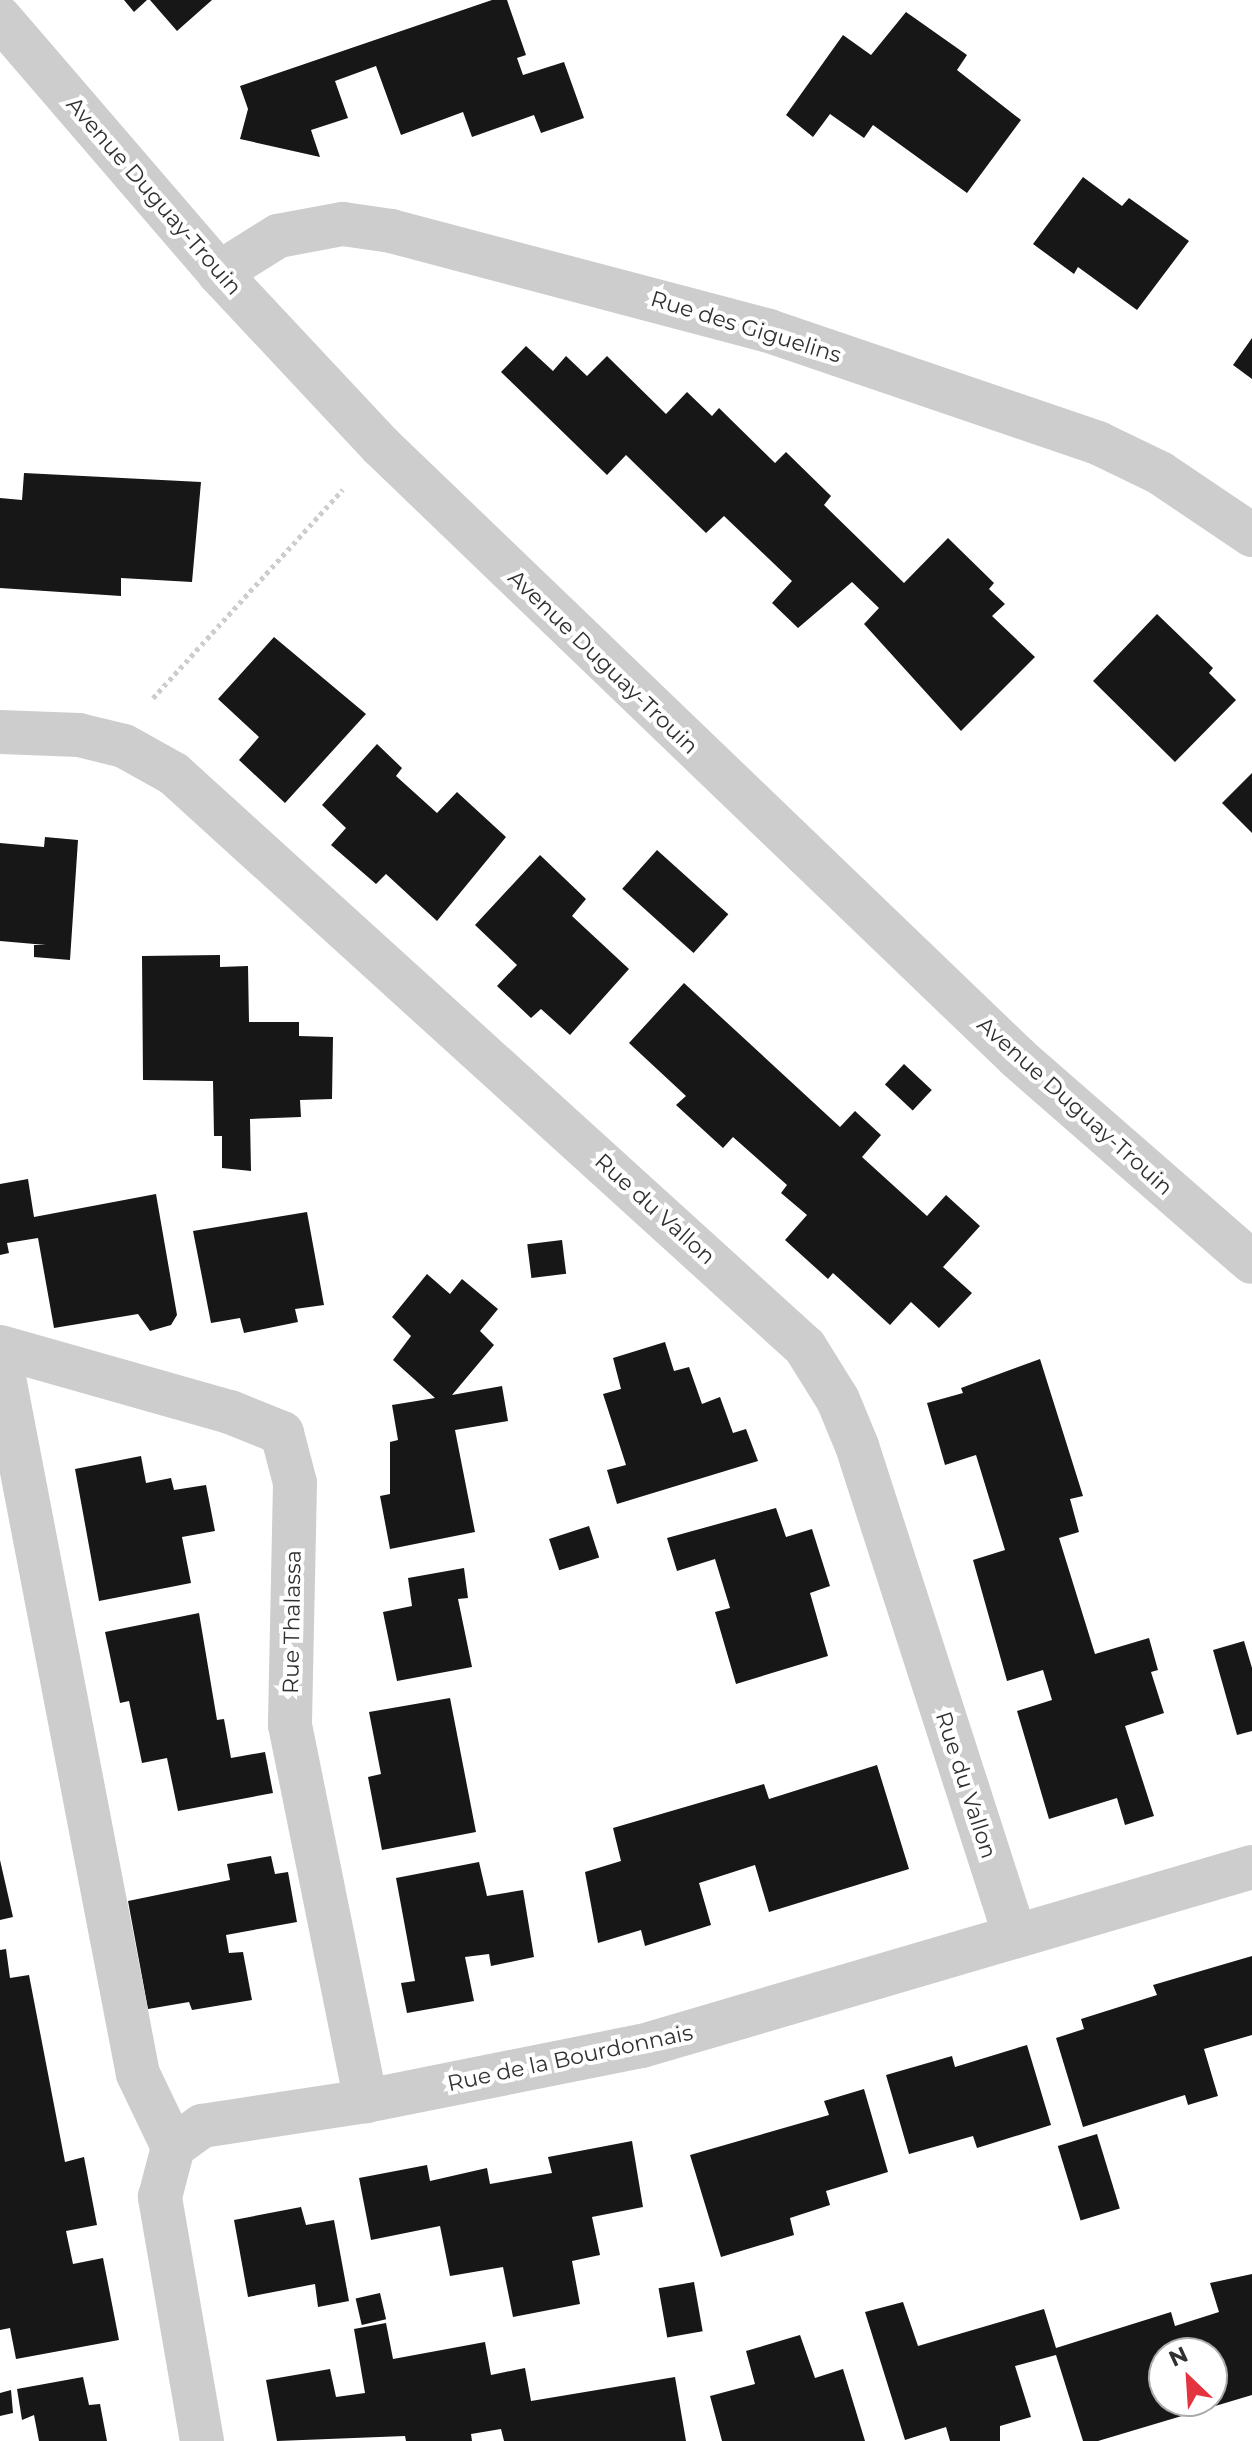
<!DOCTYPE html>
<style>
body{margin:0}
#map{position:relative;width:1252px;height:2441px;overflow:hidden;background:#fff;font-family:Montserrat,sans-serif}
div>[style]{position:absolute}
.building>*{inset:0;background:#171717;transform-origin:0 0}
.path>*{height:5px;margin-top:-2.5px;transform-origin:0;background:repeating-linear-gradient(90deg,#cdcdcd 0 4px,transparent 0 8px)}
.minor>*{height:44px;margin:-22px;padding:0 22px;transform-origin:22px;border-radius:22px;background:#cdcdcd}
.tertiary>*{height:44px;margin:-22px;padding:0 22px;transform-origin:22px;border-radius:22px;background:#cdcdcd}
span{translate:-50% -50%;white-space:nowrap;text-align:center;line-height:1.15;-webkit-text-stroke:8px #fff;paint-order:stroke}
.street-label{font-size:22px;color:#303030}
.north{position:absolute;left:1148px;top:2337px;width:80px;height:80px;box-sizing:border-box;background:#fff;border:2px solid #acacac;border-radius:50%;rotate:335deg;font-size:22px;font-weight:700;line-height:32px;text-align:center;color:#303030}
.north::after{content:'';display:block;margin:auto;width:28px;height:36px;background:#e4343f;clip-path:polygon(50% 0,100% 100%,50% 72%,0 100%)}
</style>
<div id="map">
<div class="building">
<div style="clip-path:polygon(124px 0,147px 0,134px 12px)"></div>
<div style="clip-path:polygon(150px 0,212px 0,177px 31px)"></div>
<div style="clip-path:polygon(492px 0,507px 0,526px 55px,517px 58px,523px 75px,564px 62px,584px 118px,541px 133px,534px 115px,472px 137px,463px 112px,401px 135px,376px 66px,335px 81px,348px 118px,311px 130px,320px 157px,240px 139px,248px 109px,240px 86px)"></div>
<div style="clip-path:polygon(906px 12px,967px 55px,957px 70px,1021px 120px,967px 193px,873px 125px,864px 138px,830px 114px,813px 137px,786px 115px,843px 35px,871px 55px)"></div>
<div style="clip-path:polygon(1083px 177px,1122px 206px,1129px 198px,1189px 241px,1137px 310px,1078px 267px,1074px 274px,1033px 244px)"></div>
<div style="clip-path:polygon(1252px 338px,1252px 379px,1233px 365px)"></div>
<div style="clip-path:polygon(526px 346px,553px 371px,566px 356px,587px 376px,607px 356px,666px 414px,687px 392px,712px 416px,719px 408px,775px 463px,786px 452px,831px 496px,824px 505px,904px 583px,948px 538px,994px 583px,989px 589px,1005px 604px,992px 616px,1035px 657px,961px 731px,864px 624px,879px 608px,852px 582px,798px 628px,772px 603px,792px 581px,724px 516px,706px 533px,626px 455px,607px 475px,501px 372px)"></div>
<div style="clip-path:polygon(24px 473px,201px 482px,192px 582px,121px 578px,121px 596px,0 588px,0 498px,22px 500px)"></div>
<div style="clip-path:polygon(1157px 614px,1213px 668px,1209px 673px,1236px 700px,1175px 762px,1093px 681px)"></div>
<div style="clip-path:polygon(274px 637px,366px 714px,285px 803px,239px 760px,259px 737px,218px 699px)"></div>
<div style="clip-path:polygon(377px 744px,402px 768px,396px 776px,437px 813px,457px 792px,506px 837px,437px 921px,386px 874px,376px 884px,331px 845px,346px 828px,322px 805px)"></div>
<div style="clip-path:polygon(1252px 773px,1252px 833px,1222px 803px)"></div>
<div style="clip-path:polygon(45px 837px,78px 840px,70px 960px,34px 957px,34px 945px,46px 945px,0 941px,0 843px,44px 847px)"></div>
<div style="left:657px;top:850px;width:96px;height:52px;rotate:42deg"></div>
<div style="clip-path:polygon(540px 855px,586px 899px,572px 916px,629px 969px,570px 1035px,541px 1009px,531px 1018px,497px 986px,517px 965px,475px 925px)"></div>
<div style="clip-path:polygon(220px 955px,220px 967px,248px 966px,249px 1022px,299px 1022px,299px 1036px,333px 1037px,332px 1099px,300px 1100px,301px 1117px,250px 1119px,251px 1171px,222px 1168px,222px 1136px,214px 1136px,213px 1081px,143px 1080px,142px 956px)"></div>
<div style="clip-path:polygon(684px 983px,840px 1127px,855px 1111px,881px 1135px,862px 1157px,927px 1216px,946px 1195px,980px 1226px,943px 1267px,972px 1293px,939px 1328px,911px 1302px,890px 1325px,833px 1273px,828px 1279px,785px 1240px,807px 1215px,781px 1193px,787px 1185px,733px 1137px,723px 1148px,676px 1105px,686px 1096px,629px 1043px)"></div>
<div style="left:904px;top:1064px;width:38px;height:28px;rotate:43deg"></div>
<div style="clip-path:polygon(28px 1179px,34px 1217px,156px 1194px,177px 1315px,171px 1325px,150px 1331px,138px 1314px,54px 1328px,38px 1238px,7px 1243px,9px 1253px,0 1255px,0 1184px)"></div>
<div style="clip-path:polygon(307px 1212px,324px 1305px,295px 1309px,298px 1322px,244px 1333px,240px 1318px,211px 1323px,193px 1231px)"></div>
<div style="left:562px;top:1240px;width:34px;height:35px;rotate:83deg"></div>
<div style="clip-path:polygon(427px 1274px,450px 1294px,462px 1279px,498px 1309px,480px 1331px,494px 1345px,452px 1395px,502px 1386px,508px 1421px,455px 1430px,475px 1532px,390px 1549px,380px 1496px,390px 1494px,390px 1442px,398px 1440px,392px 1405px,435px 1398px,393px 1360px,411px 1336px,392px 1317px)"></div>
<div style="clip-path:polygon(665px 1342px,674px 1371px,689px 1367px,702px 1404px,720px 1397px,733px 1433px,746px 1429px,758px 1461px,617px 1504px,607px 1470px,626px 1465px,603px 1394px,621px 1389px,613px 1358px)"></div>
<div style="clip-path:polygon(1040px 1359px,1083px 1496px,1070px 1499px,1079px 1532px,1059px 1538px,1095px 1654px,1149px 1638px,1158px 1670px,1151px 1672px,1164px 1713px,1125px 1726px,1154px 1816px,1125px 1825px,1117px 1798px,1049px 1819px,1017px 1711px,1052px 1700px,1043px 1670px,1007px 1681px,973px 1560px,1005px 1550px,976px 1455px,945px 1465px,927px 1403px,963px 1393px,961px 1388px)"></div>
<div style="clip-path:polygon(141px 1456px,146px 1483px,171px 1478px,174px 1490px,206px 1485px,215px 1531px,182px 1537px,191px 1583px,99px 1601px,75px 1469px)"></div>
<div style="clip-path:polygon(776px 1508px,786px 1537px,812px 1529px,830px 1586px,810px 1593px,828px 1656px,736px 1684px,715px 1612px,730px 1608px,715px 1559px,677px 1571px,667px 1538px)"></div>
<div style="left:589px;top:1526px;width:33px;height:42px;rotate:72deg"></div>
<div style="clip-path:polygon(464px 1568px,468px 1598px,458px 1599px,472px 1667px,397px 1681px,383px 1612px,412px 1606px,408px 1578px)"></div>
<div style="clip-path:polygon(199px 1613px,217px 1720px,224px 1719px,231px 1758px,265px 1752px,273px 1793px,178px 1811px,167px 1758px,142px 1763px,129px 1701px,120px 1703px,105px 1632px)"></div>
<div style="clip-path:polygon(1244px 1641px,1252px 1668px,1252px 1731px,1237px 1735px,1213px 1650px)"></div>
<div style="clip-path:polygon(450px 1698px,476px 1832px,382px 1850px,368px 1777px,381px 1774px,369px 1712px)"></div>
<div style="clip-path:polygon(877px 1765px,909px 1869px,769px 1912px,755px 1865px,699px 1883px,711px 1925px,645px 1946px,641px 1930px,598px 1943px,585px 1872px,621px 1861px,613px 1828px,764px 1784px,769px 1799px)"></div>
<div style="clip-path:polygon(271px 1856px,275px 1874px,288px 1872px,297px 1922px,226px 1935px,229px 1953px,243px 1952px,252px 2000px,192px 2010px,189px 2002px,148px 2009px,128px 1901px,230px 1880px,227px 1864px)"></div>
<div style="clip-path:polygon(0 1860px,13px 1917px,0 1920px)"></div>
<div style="clip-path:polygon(479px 1862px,487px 1896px,523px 1890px,534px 1957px,491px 1966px,489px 1954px,465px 1957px,474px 2001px,407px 2013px,401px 1983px,415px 1981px,396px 1878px)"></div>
<div style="clip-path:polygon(6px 1949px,10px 1978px,29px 1975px,65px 2162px,84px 2157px,97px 2225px,66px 2231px,73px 2264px,103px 2258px,119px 2340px,16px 2359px,10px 2328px,0 2330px,0 1950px)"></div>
<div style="clip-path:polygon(1252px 1956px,1252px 2035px,1204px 2049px,1218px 2096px,1188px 2105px,1185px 2095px,1083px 2127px,1056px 2038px,1084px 2029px,1081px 2019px,1157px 1995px,1153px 1985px)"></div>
<div style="clip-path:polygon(1027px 2045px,1051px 2125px,977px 2148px,973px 2136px,909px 2154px,886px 2075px,952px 2056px,955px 2067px)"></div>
<div style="clip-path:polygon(864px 2089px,888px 2172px,826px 2191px,830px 2205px,790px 2218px,794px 2235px,721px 2257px,690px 2155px,829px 2115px,824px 2101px)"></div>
<div style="left:1097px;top:2134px;width:78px;height:41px;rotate:73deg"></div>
<div style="clip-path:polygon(632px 2141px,643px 2207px,592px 2217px,600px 2255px,572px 2261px,580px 2304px,513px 2317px,503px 2267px,450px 2276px,440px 2226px,371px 2240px,359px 2178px,427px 2165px,430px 2181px,487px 2168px,490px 2184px,552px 2173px,548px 2157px)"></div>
<div style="clip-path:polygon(301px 2207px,306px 2225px,334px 2220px,349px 2301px,318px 2307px,315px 2284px,248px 2297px,234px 2220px)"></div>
<div style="clip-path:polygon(evenodd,1252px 2274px,1252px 2395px,1098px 2441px,1083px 2441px,1056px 2355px,1015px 2366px,1031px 2417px,1000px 2426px,1000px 2441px,950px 2441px,946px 2427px,905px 2440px,865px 2312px,903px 2302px,918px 2346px,1044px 2309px,1056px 2348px,1171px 2312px,1175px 2326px,1219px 2312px,1210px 2283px,1252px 2274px,1164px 2353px,1212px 2353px,1212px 2401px,1164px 2401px,1164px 2353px)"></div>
<div style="left:694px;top:2282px;width:50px;height:36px;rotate:80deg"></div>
<div style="left:380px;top:2293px;width:27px;height:25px;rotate:77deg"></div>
<div style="clip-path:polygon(386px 2323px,393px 2359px,485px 2342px,491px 2375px,525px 2368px,531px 2401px,675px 2377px,686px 2441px,504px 2441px,501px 2429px,471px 2434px,472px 2441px,406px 2441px,405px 2436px,277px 2441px,266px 2380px,330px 2369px,336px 2397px,365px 2393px,354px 2329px)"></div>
<div style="clip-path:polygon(800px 2335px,815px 2378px,843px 2369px,865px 2441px,722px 2441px,710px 2396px,755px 2384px,746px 2351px)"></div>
<div style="clip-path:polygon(83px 2377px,89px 2405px,100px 2404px,107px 2441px,39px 2441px,34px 2415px,22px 2420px,17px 2389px)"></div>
<div style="clip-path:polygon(11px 2390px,13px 2413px,0 2416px,0 2393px)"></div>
</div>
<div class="path">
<div style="left:153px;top:698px;width:282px;rotate:-47.7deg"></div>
</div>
<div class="minor">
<div style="left:219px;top:273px;width:70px;rotate:-32.1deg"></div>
<div style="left:278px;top:236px;width:66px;rotate:-10.5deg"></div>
<div style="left:343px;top:224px;width:49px;rotate:8.3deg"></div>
<div style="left:391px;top:231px;width:391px;rotate:14.8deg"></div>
<div style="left:769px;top:331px;width:348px;rotate:18.8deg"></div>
<div style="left:1098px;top:443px;width:69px;rotate:25.8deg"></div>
<div style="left:1160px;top:473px;width:111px;rotate:34deg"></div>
<div style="left:0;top:732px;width:79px;rotate:2.2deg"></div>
<div style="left:79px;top:735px;width:46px;rotate:13.7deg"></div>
<div style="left:124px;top:746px;width:57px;rotate:29.2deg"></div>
<div style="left:174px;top:774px;width:852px;rotate:42.24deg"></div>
<div style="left:805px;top:1347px;width:62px;rotate:58.1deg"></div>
<div style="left:838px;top:1400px;width:50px;rotate:67.6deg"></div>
<div style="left:857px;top:1446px;width:515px;rotate:72.13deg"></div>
<div style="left:0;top:1347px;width:239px;rotate:15.8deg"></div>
<div style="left:230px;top:1412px;width:56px;rotate:22deg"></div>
<div style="left:282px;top:1433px;width:52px;rotate:75.4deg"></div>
<div style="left:295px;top:1483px;width:242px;rotate:91.2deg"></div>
<div style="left:290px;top:1725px;width:384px;rotate:78.6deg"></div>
<div style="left:0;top:1357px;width:730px;rotate:79.11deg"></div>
<div style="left:138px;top:2074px;width:81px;rotate:64.4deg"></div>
<div style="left:202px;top:2441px;width:248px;rotate:-99.8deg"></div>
<div style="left:160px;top:2197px;width:52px;rotate:-75.4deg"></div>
<div style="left:173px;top:2147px;width:36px;rotate:-36deg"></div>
<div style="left:202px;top:2126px;width:166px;rotate:-8.7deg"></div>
<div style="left:366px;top:2101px;width:281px;rotate:-11.3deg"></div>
<div style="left:642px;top:2046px;width:636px;rotate:-16.35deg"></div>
</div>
<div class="tertiary">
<div style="left:0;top:18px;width:336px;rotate:49.3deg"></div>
<div style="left:219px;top:273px;width:237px;rotate:46.9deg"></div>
<div style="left:381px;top:446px;width:883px;rotate:43.85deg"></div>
<div style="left:1018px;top:1058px;width:310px;rotate:41.1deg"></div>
</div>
<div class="street-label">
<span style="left:154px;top:196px;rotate:49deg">Avenue Duguay-Trouin</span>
<span style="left:746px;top:327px;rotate:17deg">Rue des Giguelins</span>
<span style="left:603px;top:662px;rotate:44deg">Avenue Duguay-Trouin</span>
<span style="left:1075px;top:1106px;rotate:42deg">Avenue Duguay-Trouin</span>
<span style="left:655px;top:1209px;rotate:42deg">Rue du Vallon</span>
<span style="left:292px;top:1622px;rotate:-89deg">Rue Thalassa</span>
<span style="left:966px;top:1785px;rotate:72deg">Rue du Vallon</span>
<span style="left:570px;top:2058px;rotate:-12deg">Rue de la Bourdonnais</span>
</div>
<div class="north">N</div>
</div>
